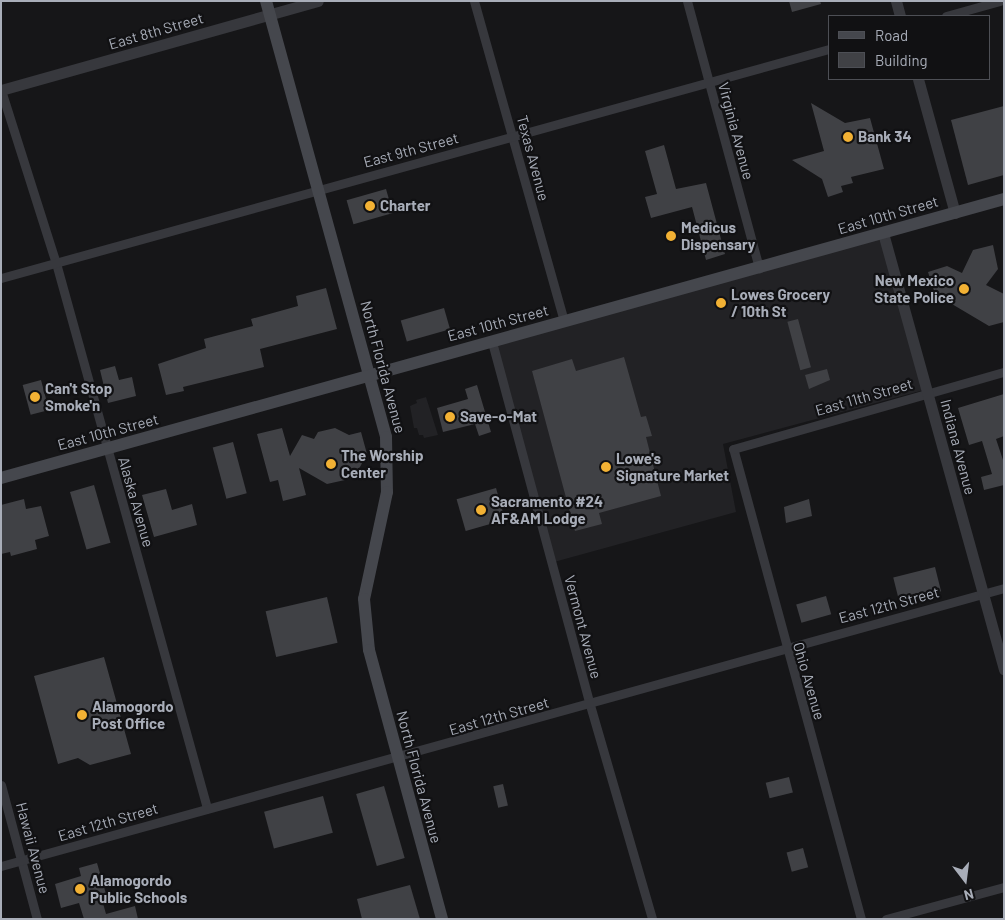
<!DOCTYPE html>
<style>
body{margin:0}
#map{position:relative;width:1005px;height:920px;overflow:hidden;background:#161618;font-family:Barlow,sans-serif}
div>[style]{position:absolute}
.built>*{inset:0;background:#222225}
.building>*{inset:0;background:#404145;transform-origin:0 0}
.minor>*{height:9px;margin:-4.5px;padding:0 4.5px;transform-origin:4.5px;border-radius:4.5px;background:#37383d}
.tertiary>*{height:11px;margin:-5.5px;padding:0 5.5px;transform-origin:5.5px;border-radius:5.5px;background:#37383d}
.secondary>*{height:12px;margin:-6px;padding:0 6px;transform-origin:6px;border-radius:6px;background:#45474d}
.dots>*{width:14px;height:14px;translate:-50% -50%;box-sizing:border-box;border:2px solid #111113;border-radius:50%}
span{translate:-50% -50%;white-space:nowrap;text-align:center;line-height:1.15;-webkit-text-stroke:4.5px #111113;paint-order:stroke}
.street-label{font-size:15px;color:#a8adb8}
.poi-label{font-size:15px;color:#a8adb8;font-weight:700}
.left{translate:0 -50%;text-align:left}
.right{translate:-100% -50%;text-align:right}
.frame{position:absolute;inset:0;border:2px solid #a8adb8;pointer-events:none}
.legend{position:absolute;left:828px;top:15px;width:162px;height:65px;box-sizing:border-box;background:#111113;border:1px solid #4d4f55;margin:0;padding:6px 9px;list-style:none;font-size:15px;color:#a8adb8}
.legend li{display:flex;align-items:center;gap:10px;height:25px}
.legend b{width:25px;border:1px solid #4d4f55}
.north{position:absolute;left:940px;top:855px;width:50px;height:50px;-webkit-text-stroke:4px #111113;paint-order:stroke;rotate:165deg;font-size:14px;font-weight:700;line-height:20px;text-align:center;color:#a8adb8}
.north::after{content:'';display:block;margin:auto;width:18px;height:22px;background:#a8adb8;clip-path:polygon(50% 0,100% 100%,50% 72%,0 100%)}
</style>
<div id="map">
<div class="built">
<div style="clip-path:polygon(882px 238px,924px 390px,723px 444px,736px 512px,554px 562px,496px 344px)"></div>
<div style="clip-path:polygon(426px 397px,438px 435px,424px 438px,423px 435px,419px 435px,417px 428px,414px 428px,410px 406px,417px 403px,416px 400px)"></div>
</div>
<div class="building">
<div style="clip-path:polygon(789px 1px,820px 1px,821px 4px,792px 12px)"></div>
<div style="clip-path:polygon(811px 103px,845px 123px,870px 118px,884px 169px,851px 177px,853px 183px,841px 186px,843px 192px,828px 197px,822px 179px,792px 160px,824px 151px)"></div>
<div style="clip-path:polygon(1004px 106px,1004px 175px,968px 185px,951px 120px)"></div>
<div style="clip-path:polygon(664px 145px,676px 189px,706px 183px,725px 254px,706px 260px,692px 207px,651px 218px,645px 197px,657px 194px,645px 151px)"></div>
<div style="left:386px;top:189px;width:25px;height:41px;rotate:74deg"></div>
<div style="clip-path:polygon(993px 245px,998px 269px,986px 285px,1004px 294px,1004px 322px,989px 326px,935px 294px,928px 272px,947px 266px,962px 273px,973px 250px)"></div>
<div style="clip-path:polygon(326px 288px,337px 329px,260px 349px,264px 367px,183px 387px,184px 391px,166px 395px,158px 364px,206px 348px,204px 339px,253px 326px,251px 319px,298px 306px,296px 296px)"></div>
<div style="left:444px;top:308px;width:22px;height:45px;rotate:74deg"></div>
<div style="left:798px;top:319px;width:50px;height:11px;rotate:75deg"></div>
<div style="clip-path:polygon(624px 357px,641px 417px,646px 416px,652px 436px,646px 437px,661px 496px,599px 513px,602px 524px,575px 531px,532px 371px,572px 359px,576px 371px)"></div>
<div style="clip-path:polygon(115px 366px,119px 380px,132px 377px,136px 396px,108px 403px,100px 370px)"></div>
<div style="clip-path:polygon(827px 369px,830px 380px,809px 389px,805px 375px)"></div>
<div style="left:41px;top:380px;width:31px;height:19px;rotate:75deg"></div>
<div style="clip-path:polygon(477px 385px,491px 432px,479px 436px,475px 424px,443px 432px,437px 408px,468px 399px,465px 389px)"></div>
<div style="clip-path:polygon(1004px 394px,1004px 436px,996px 439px,1004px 463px,1004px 485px,984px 490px,981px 477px,992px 474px,982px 441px,969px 445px,958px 408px)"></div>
<div style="clip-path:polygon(282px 428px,290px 456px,302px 435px,314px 439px,318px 432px,335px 428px,349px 435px,361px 432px,367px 454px,354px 478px,327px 484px,299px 468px,306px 495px,283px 501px,278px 480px,270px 482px,257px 434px)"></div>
<div style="left:233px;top:442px;width:53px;height:21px;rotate:75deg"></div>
<div style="left:94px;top:485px;width:60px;height:25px;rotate:74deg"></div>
<div style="left:496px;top:488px;width:33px;height:41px;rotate:74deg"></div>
<div style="clip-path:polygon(166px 489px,172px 510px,192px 504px,197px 525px,154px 537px,142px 495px)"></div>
<div style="clip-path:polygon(24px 499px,26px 509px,41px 506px,49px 536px,35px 540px,37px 549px,11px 556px,10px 552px,1px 554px,1px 505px)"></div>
<div style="clip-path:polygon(809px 499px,812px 516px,786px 523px,784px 507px)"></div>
<div style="left:935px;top:567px;width:25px;height:43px;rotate:76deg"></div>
<div style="left:826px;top:596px;width:19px;height:31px;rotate:74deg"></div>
<div style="left:327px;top:597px;width:47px;height:63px;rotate:77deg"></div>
<div style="clip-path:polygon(104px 657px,131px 754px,90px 765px,78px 758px,58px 764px,34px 676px)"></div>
<div style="left:789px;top:777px;width:16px;height:24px;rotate:76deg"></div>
<div style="left:503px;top:784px;width:22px;height:10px;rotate:77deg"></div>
<div style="left:384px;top:786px;width:75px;height:29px;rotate:74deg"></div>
<div style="left:323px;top:796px;width:38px;height:61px;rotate:75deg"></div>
<div style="left:803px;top:848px;width:20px;height:17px;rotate:75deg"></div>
<div style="clip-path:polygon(97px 863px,106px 894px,101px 896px,106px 914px,135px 906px,138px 919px,84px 919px,79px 903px,61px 908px,55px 884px,81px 876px,79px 868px)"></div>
<div style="clip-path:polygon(410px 885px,420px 919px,362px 919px,357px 899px)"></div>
</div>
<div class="minor">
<div style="left:474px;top:1px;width:333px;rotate:74.3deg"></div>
<div style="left:687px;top:1px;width:277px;rotate:74.9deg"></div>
<div style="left:946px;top:16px;width:56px;rotate:-15.5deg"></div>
<div style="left:1px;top:90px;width:182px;rotate:72.4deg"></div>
<div style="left:56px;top:263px;width:566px;rotate:74.51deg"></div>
<div style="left:1px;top:278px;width:859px;rotate:-15.46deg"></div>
<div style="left:492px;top:342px;width:376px;rotate:74.9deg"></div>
<div style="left:590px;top:705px;width:223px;rotate:73.8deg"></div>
<div style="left:1px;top:785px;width:139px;rotate:75deg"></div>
<div style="left:1px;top:866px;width:1041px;rotate:-15.49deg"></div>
<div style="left:861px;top:919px;width:487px;rotate:-105.2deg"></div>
<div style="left:733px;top:449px;width:282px;rotate:-15.9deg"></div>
<div style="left:886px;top:919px;width:122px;rotate:-15.2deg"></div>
</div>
<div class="tertiary">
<div style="left:896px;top:1px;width:16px;rotate:75deg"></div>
<div style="left:918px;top:79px;width:139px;rotate:74.6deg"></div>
<div style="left:1px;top:90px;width:329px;rotate:-15.7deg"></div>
<div style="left:883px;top:233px;width:453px;rotate:74.5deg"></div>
</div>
<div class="secondary">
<div style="left:266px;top:1px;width:452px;rotate:74.6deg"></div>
<div style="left:386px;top:437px;width:55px;rotate:89deg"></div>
<div style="left:387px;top:492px;width:109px;rotate:102.1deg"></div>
<div style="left:364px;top:599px;width:51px;rotate:84.4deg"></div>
<div style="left:369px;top:650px;width:279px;rotate:74.8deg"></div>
<div style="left:1px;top:478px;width:1041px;rotate:-15.54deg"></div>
</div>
<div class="dots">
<div style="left:848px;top:137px;background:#f2b134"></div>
<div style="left:370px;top:206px;background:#f2b134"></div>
<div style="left:671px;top:236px;background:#f2b134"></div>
<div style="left:964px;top:289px;background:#f2b134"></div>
<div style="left:721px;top:303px;background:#f2b134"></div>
<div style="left:35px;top:397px;background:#f2b134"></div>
<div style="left:450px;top:417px;background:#f2b134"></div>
<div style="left:331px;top:464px;background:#f2b134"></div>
<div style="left:606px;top:467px;background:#f2b134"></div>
<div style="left:481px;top:510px;background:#f2b134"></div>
<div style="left:82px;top:715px;background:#f2b134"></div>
<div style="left:80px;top:889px;background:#f2b134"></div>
</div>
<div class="street-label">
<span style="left:156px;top:31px;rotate:-16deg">East 8th Street</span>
<span style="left:736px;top:131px;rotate:75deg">Virginia Avenue</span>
<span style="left:411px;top:150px;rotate:-15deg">East 9th Street</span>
<span style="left:533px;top:158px;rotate:75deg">Texas Avenue</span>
<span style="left:888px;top:215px;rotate:-16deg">East 10th Street</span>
<span style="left:498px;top:323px;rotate:-15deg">East 10th Street</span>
<span style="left:383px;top:367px;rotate:75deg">North Florida Avenue</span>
<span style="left:864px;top:397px;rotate:-16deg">East 11th Street</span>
<span style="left:108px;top:432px;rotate:-15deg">East 10th Street</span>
<span style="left:958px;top:447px;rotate:75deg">Indiana Avenue</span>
<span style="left:136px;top:502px;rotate:74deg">Alaska Avenue</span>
<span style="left:889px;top:605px;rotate:-15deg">East 12th Street</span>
<span style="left:583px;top:627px;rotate:75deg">Vermont Avenue</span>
<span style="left:809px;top:681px;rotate:74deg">Ohio Avenue</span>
<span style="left:499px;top:716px;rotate:-16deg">East 12th Street</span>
<span style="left:419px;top:777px;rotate:75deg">North Florida Avenue</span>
<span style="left:108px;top:822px;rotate:-16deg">East 12th Street</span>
<span style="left:33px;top:848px;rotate:75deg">Hawaii Avenue</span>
</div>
<div class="poi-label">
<span class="left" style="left:858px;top:137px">Bank 34</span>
<span class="left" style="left:380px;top:206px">Charter</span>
<span class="left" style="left:681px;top:236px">Medicus<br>Dispensary</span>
<span class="right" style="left:954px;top:289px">New Mexico<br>State Police</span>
<span class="left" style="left:731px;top:303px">Lowes Grocery<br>/ 10th St</span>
<span class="left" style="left:45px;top:397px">Can't Stop<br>Smoke'n</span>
<span class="left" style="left:460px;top:417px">Save-o-Mat</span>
<span class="left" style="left:341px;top:464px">The Worship<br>Center</span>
<span class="left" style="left:616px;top:467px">Lowe's<br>Signature Market</span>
<span class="left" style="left:491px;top:510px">Sacramento #24<br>AF&amp;AM Lodge</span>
<span class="left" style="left:92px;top:715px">Alamogordo<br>Post Office</span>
<span class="left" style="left:90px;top:889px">Alamogordo<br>Public Schools</span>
</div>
<div class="frame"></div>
<ul class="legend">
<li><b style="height:6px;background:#45474d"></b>Road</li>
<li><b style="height:14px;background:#404145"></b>Building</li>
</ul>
<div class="north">N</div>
</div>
